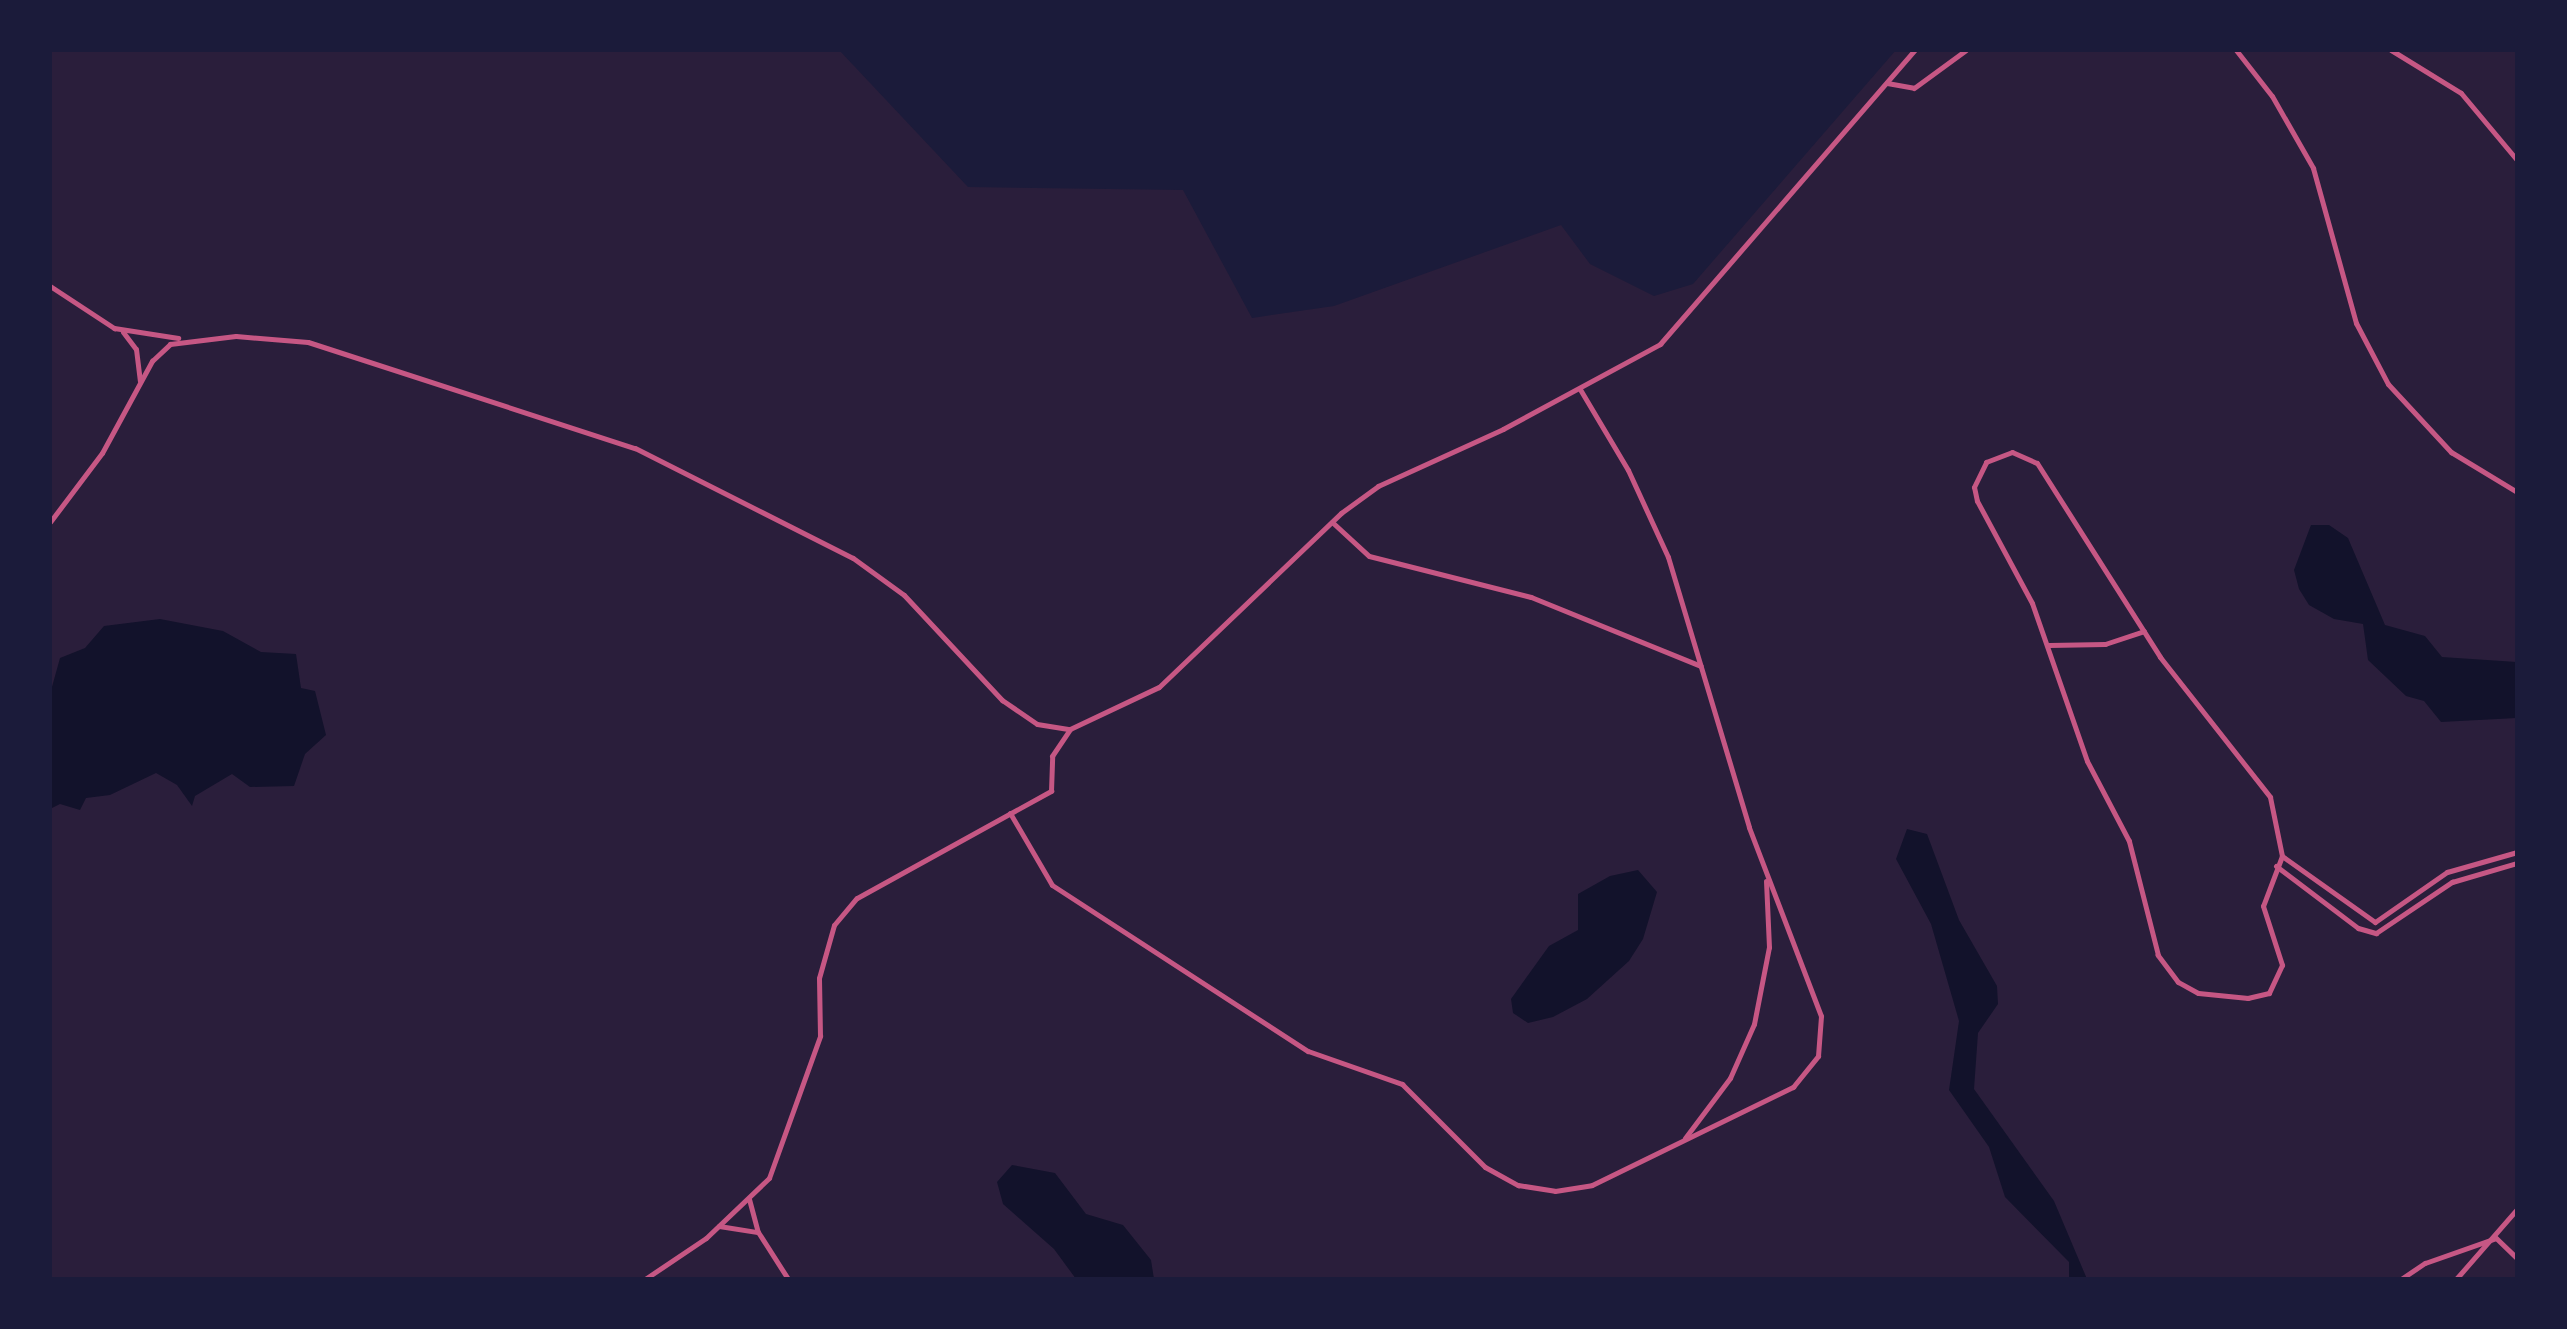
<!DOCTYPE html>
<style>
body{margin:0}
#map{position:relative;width:2567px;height:1329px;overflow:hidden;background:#1b1b3a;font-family:"Nunito Sans",sans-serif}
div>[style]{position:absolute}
.green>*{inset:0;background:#2a1e3b}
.water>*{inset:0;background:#12122b}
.minor>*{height:5px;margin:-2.5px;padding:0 2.5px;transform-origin:2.5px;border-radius:2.5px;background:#c65784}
span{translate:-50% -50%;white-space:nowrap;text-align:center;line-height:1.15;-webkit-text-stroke:8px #1b1b3a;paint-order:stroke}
.frame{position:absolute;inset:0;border:52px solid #1b1b3a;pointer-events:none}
</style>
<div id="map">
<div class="green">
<div style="clip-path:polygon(50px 50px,839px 50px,968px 187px,1183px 190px,1252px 318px,1334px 306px,1561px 225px,1590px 264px,1654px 296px,1693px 284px,1896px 50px,2517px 50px,2517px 1279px,50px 1279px)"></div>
</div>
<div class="water">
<div style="clip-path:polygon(2311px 525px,2329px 525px,2348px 538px,2385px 625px,2425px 636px,2442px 657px,2517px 662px,2517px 718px,2441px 722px,2424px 701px,2406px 696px,2368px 660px,2363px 624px,2334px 619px,2309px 605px,2299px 589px,2294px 570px)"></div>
<div style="clip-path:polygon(160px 619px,223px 631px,261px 652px,296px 654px,301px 688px,315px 691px,326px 735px,305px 754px,294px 786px,250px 787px,232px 774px,195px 796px,192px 806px,177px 785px,156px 773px,110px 795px,86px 798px,80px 810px,60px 804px,50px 809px,50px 694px,60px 658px,85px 648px,104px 626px)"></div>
<div style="clip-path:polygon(1907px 829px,1927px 834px,1959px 920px,1997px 986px,1998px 1004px,1978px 1033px,1974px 1089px,2054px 1201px,2087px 1279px,2069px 1279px,2069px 1262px,2005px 1197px,1989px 1147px,1949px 1090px,1959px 1021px,1931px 924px,1896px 859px)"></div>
<div style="clip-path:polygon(1638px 870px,1657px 892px,1643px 939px,1629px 961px,1587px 999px,1553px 1017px,1528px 1023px,1513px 1013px,1511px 999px,1549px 946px,1578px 930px,1578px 894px,1610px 876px)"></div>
<div style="clip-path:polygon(1012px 1165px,1055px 1173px,1086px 1214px,1123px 1225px,1151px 1260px,1154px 1279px,1076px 1279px,1054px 1249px,1003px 1204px,997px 1182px)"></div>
</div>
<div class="minor">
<div style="left:2236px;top:50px;width:58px;rotate:52deg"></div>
<div style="left:2272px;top:96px;width:83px;rotate:60.3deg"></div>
<div style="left:2313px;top:168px;width:161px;rotate:74.5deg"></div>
<div style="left:2356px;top:323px;width:69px;rotate:62.3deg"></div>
<div style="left:2388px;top:384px;width:93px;rotate:47.2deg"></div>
<div style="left:2451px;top:452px;width:77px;rotate:31.2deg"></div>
<div style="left:2391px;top:50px;width:82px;rotate:31.6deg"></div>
<div style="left:2461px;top:93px;width:87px;rotate:50.1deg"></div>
<div style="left:1887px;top:83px;width:27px;rotate:10deg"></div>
<div style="left:1914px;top:88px;width:64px;rotate:-36.2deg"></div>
<div style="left:50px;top:286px;width:77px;rotate:33.3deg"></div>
<div style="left:114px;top:328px;width:65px;rotate:8.9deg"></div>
<div style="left:123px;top:332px;width:21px;rotate:53deg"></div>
<div style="left:136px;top:349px;width:32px;rotate:83deg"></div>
<div style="left:2012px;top:452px;width:27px;rotate:24deg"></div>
<div style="left:2037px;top:463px;width:230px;rotate:57.6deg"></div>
<div style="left:2160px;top:657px;width:178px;rotate:51.8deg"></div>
<div style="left:2270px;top:797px;width:60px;rotate:78.5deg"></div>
<div style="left:2282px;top:856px;width:53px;rotate:110.8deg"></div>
<div style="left:2263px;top:906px;width:62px;rotate:72.1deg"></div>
<div style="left:2282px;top:965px;width:31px;rotate:115deg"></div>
<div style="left:2269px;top:993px;width:22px;rotate:167deg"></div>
<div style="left:2248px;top:998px;width:50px;rotate:-174.3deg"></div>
<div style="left:2198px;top:993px;width:23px;rotate:-151deg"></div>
<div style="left:2178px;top:982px;width:34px;rotate:-127deg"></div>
<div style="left:2158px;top:955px;width:118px;rotate:-104.3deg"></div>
<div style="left:2129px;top:841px;width:90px;rotate:-117.7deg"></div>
<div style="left:2087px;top:761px;width:167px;rotate:-109.2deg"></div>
<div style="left:2032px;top:603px;width:116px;rotate:-118.3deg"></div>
<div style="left:1977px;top:501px;width:14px;rotate:-102deg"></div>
<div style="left:1974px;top:487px;width:28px;rotate:-64deg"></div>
<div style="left:1986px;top:462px;width:28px;rotate:-21deg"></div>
<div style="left:50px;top:522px;width:86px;rotate:-53deg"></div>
<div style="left:102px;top:453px;width:105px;rotate:-61.5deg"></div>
<div style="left:152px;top:361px;width:25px;rotate:-43deg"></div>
<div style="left:170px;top:344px;width:66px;rotate:-6.9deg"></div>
<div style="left:236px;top:336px;width:72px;rotate:4.8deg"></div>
<div style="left:308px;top:342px;width:344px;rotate:18deg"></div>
<div style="left:635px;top:448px;width:244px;rotate:26.8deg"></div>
<div style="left:853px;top:558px;width:63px;rotate:36deg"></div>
<div style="left:904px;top:595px;width:144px;rotate:47deg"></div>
<div style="left:1002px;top:700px;width:42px;rotate:34.4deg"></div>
<div style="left:1037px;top:724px;width:33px;rotate:9deg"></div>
<div style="left:1070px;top:729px;width:98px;rotate:-25.3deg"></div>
<div style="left:1159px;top:687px;width:252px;rotate:-43.7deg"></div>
<div style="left:1341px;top:513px;width:46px;rotate:-36.1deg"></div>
<div style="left:1378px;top:486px;width:137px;rotate:-24.5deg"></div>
<div style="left:1503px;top:429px;width:179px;rotate:-28.4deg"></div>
<div style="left:1660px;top:344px;width:389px;rotate:-49.1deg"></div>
<div style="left:1332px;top:522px;width:50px;rotate:42.6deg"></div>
<div style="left:1369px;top:556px;width:167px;rotate:14.2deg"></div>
<div style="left:1531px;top:597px;width:183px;rotate:22.1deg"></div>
<div style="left:2049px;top:645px;width:56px;rotate:-1deg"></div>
<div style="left:2105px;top:644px;width:41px;rotate:-18.4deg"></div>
<div style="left:1010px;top:813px;width:83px;rotate:59.7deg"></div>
<div style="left:1052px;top:885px;width:305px;rotate:33deg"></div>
<div style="left:1308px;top:1051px;width:100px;rotate:19.3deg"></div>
<div style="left:1402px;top:1084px;width:117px;rotate:45deg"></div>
<div style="left:1485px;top:1167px;width:38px;rotate:29deg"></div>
<div style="left:1518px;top:1185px;width:37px;rotate:9deg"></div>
<div style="left:1555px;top:1191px;width:37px;rotate:-9deg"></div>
<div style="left:1592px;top:1185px;width:224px;rotate:-26deg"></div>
<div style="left:1793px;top:1087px;width:40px;rotate:-51deg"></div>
<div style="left:1818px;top:1056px;width:40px;rotate:-85.7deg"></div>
<div style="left:1821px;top:1016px;width:202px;rotate:-110.9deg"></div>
<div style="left:1749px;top:827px;width:282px;rotate:-106.7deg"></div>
<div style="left:1668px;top:557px;width:96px;rotate:-114.7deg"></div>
<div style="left:1628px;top:470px;width:94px;rotate:-120.7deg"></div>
<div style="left:2282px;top:856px;width:114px;rotate:35.4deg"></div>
<div style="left:2375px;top:922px;width:88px;rotate:-34.8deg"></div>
<div style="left:2447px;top:872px;width:73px;rotate:-15.9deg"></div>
<div style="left:2276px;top:866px;width:103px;rotate:37.1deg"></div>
<div style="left:2358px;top:928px;width:19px;rotate:16deg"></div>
<div style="left:2376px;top:933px;width:92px;rotate:-33.9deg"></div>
<div style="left:2452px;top:882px;width:68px;rotate:-16.3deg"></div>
<div style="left:1685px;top:1138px;width:75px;rotate:-53.1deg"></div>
<div style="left:1730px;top:1078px;width:59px;rotate:-66deg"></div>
<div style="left:1754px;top:1024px;width:78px;rotate:-79deg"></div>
<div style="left:1769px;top:947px;width:66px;rotate:-92.6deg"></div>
<div style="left:749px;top:1199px;width:34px;rotate:75deg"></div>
<div style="left:719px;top:1226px;width:39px;rotate:9deg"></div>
<div style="left:758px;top:1232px;width:56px;rotate:57.4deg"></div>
<div style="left:2496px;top:1238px;width:29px;rotate:44deg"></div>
<div style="left:645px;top:1279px;width:73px;rotate:-33.9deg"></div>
<div style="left:706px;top:1238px;width:87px;rotate:-43.6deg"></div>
<div style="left:769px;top:1178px;width:151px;rotate:-70.2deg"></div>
<div style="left:820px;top:1036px;width:58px;rotate:-91deg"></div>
<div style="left:819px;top:978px;width:55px;rotate:-74.2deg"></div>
<div style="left:834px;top:925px;width:35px;rotate:-50deg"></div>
<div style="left:857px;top:898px;width:222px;rotate:-28.9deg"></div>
<div style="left:1051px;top:791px;width:35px;rotate:-88deg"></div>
<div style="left:1052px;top:756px;width:32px;rotate:-56deg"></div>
<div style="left:2401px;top:1279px;width:29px;rotate:-34deg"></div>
<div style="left:2425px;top:1263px;width:75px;rotate:-19.4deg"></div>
<div style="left:2456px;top:1279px;width:93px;rotate:-48.9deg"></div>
</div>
<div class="frame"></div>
</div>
